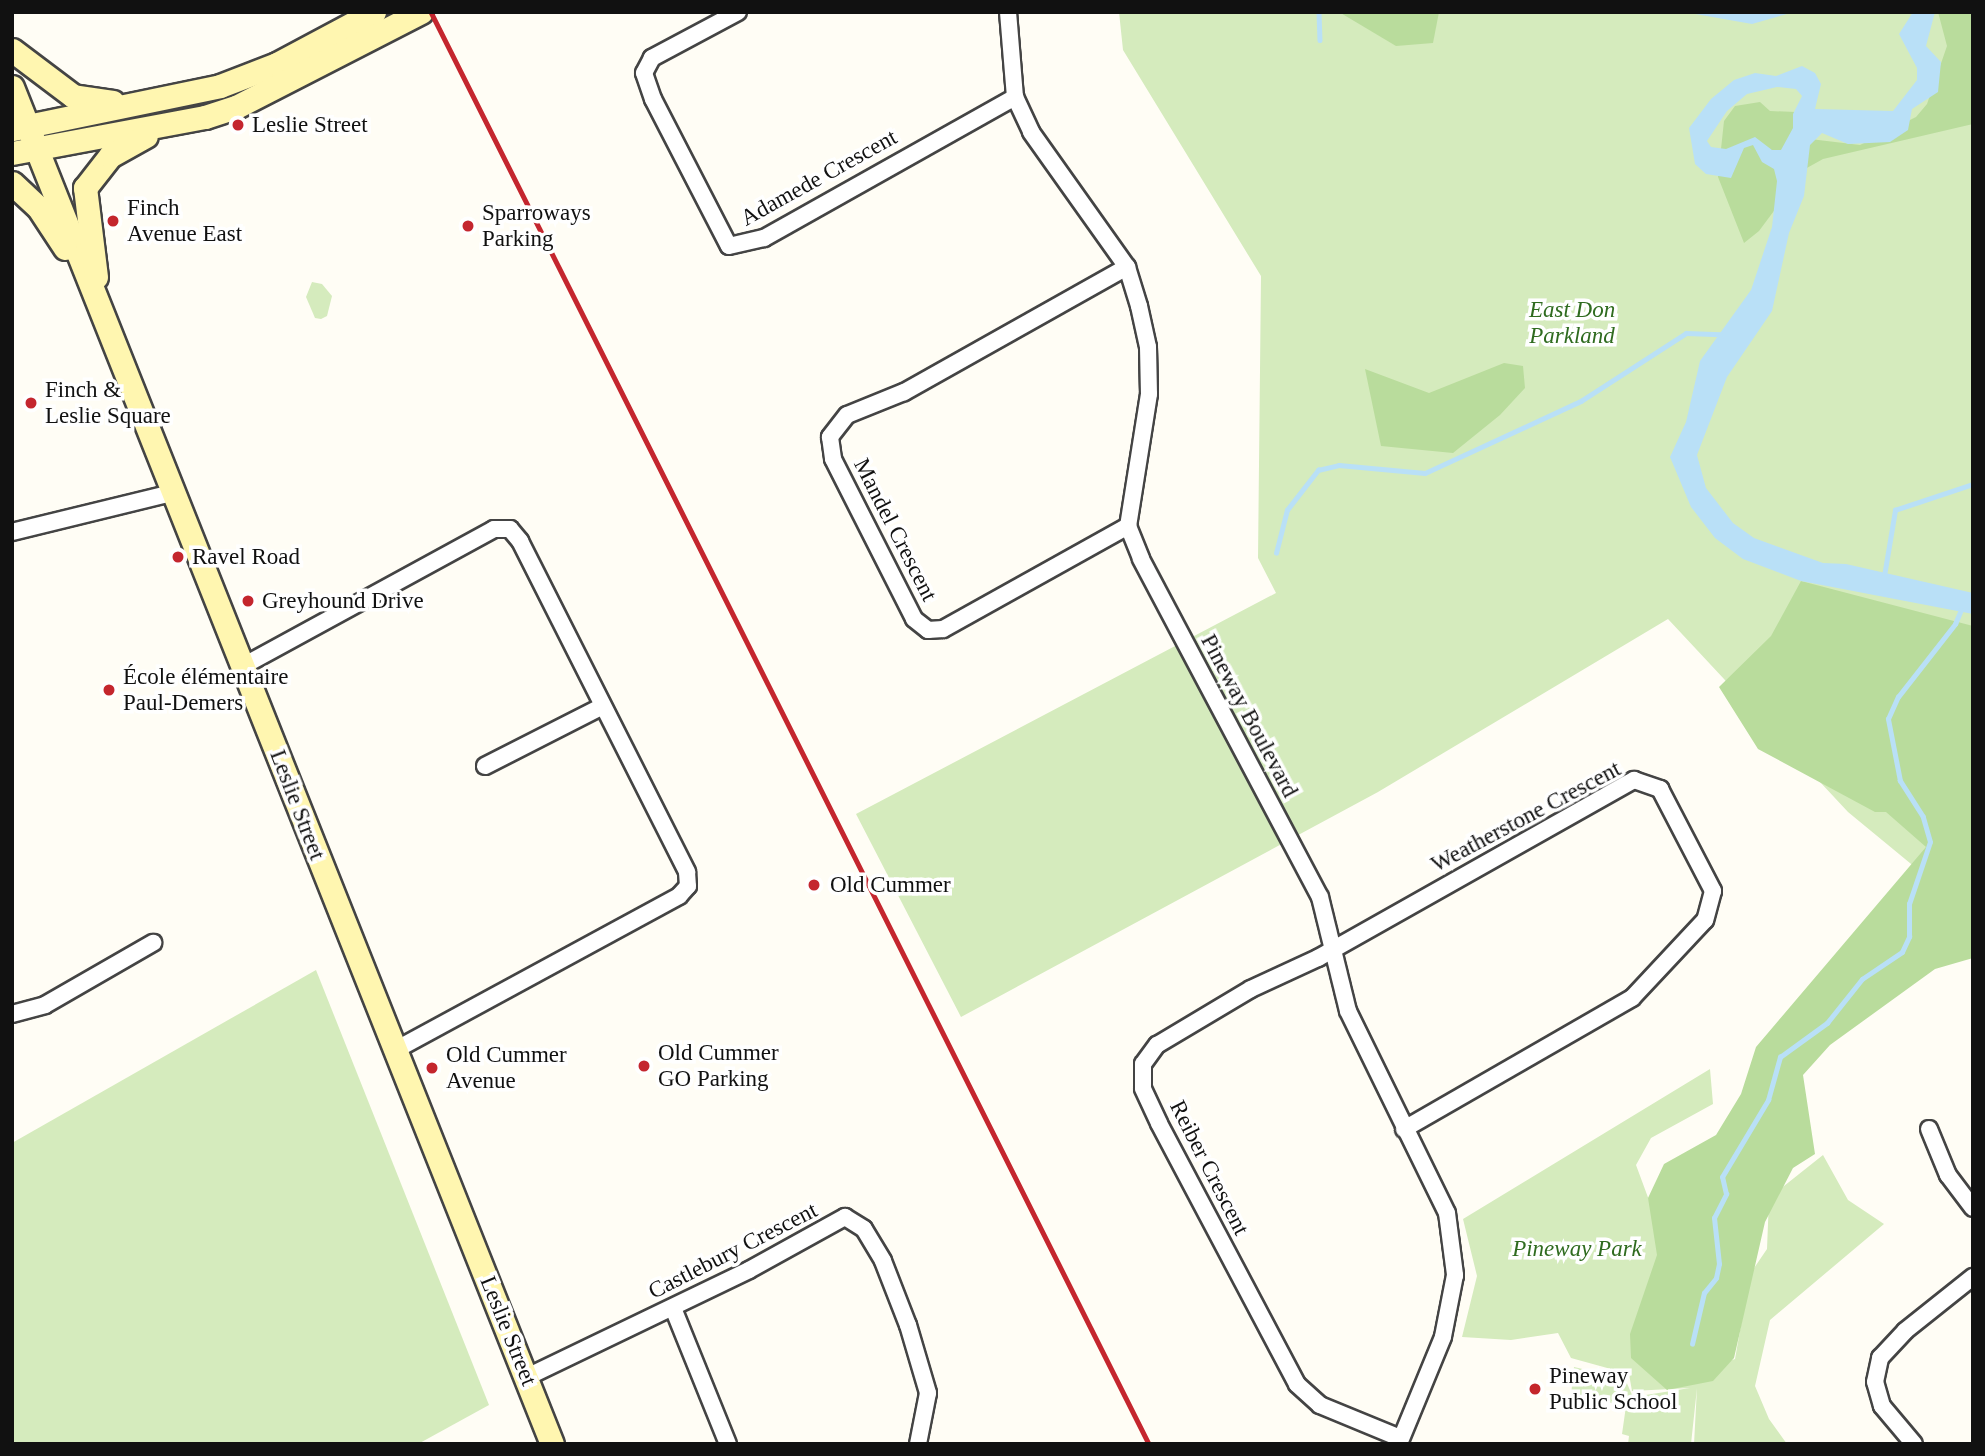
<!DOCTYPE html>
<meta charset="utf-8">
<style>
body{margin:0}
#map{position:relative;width:1985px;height:1456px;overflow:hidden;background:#fffdf5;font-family:Georgia,serif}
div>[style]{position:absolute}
.green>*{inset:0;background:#d5ebbd}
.forest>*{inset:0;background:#b9dc9c}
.water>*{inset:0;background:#b9e0f7}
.stream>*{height:4.5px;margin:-2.25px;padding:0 2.25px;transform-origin:2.25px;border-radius:2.25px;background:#b9e0f7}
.roads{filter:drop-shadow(2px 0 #444) drop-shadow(-2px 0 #444) drop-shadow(0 2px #444) drop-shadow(0 -2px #444)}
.minor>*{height:16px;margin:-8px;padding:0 8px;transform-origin:8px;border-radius:8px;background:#fff}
.secondary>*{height:23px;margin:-11.5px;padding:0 11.5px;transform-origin:11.5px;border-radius:11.5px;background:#fff6b0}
.rail>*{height:4.5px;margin:-2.25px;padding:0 2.25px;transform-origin:2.25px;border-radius:2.25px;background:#c4262e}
.dots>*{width:19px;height:19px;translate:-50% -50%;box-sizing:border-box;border:4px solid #fff;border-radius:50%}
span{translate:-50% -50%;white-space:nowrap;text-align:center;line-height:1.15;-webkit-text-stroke:7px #fff;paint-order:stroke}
.poi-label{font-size:23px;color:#111}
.left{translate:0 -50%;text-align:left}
.street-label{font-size:23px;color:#111}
.park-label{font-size:23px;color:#2f6b1f;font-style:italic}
.frame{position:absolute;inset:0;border:14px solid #111;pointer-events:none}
</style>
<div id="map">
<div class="green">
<div style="clip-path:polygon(1119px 12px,1973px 12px,1973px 915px,1848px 812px,1668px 619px,1378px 792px,961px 1017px,856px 814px,1276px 593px,1258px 558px,1261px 276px,1123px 50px)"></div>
<div style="clip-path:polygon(312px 282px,322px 284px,332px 296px,327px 316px,321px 319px,315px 318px,306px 297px)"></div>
<div style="clip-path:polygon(316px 970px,489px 1405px,418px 1444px,12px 1444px,12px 1143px)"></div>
<div style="clip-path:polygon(1710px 1069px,1713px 1104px,1651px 1138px,1636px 1165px,1676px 1273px,1700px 1371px,1735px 1359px,1750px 1274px,1767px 1249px,1769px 1198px,1823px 1155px,1848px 1200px,1884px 1224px,1770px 1320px,1755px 1386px,1769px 1419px,1787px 1444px,1694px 1444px,1697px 1388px,1691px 1444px,1628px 1444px,1629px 1436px,1622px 1434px,1626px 1406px,1571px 1395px,1574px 1367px,1625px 1379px,1633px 1397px,1690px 1388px,1632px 1391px,1629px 1374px,1571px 1358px,1558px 1333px,1511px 1340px,1462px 1337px,1477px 1276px,1463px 1219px)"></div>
</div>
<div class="forest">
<div style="clip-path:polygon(1339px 12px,1439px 12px,1433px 43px,1396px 46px)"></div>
<div style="clip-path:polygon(1938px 12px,1973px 12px,1973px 124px,1823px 159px,1805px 169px,1759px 231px,1744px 243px,1718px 177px,1724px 121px,1735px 106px,1760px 102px,1770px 111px,1796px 112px,1810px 139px,1860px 145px,1916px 117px,1927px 104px,1947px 46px)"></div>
<div style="clip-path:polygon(1504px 363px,1523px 366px,1525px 388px,1500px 415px,1453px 453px,1381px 446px,1365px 369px,1429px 393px)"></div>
<div style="clip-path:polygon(1801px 581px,1973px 626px,1973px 958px,1935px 969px,1830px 1045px,1803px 1075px,1815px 1154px,1793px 1168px,1765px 1222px,1734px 1358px,1713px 1381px,1667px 1390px,1631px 1358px,1630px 1334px,1657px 1255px,1648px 1198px,1664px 1164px,1716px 1135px,1741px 1094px,1756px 1047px,1926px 847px,1886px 812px,1875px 812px,1758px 749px,1719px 687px,1771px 636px)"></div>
</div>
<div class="water">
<div style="clip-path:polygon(1684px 12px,1794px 12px,1752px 24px)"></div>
<div style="clip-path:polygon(evenodd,1913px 12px,1935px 12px,1926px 46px,1941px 62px,1938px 92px,1912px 109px,1908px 130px,1890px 142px,1848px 144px,1822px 133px,1810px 145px,1804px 196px,1789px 233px,1772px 311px,1727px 377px,1697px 455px,1706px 488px,1733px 523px,1754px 538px,1823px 563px,1846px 564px,1973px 593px,1973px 614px,1801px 581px,1743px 559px,1715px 538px,1691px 507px,1670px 457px,1686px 422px,1700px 361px,1751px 290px,1772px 227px,1777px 181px,1774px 169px,1762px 162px,1753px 145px,1744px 148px,1731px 178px,1706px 174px,1695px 164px,1689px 128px,1711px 99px,1734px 80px,1755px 73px,1776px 76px,1802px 66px,1815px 73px,1821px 84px,1815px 109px,1893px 111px,1917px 80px,1917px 68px,1899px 34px,1913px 12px,1777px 87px,1796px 89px,1802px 96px,1793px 114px,1793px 128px,1781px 150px,1772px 150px,1755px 137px,1726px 149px,1711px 147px,1707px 141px,1727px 111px,1747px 94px,1777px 87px)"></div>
</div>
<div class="stream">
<div style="left:1319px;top:12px;width:28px;rotate:88deg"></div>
<div style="left:1276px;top:553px;width:44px;rotate:-75.7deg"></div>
<div style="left:1287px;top:510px;width:51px;rotate:-52.2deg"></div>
<div style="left:1318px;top:470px;width:22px;rotate:-13deg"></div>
<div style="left:1339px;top:465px;width:86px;rotate:5.3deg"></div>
<div style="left:1425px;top:473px;width:172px;rotate:-24.8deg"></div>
<div style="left:1581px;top:401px;width:125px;rotate:-32.9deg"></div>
<div style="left:1686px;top:333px;width:34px;rotate:2deg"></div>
<div style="left:1884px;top:576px;width:67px;rotate:-80.5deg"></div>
<div style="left:1895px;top:510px;width:82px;rotate:-18.4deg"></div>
<div style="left:1692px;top:1344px;width:52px;rotate:-76.8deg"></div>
<div style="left:1704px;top:1293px;width:19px;rotate:-51deg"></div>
<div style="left:1716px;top:1278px;width:14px;rotate:-78deg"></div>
<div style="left:1719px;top:1264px;width:46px;rotate:-96.2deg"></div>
<div style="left:1714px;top:1218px;width:27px;rotate:-63deg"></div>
<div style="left:1726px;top:1194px;width:17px;rotate:-103deg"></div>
<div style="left:1722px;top:1177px;width:90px;rotate:-59.1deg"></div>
<div style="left:1768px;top:1100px;width:45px;rotate:-74.4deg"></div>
<div style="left:1780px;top:1057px;width:58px;rotate:-35.9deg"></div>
<div style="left:1827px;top:1023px;width:56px;rotate:-51.5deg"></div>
<div style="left:1862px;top:979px;width:48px;rotate:-34deg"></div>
<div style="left:1902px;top:952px;width:17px;rotate:-65deg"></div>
<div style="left:1909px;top:937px;width:33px;rotate:-90deg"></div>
<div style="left:1909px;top:904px;width:65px;rotate:-71.3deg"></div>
<div style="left:1930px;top:842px;width:26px;rotate:-106deg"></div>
<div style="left:1923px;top:817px;width:43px;rotate:-122.6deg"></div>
<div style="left:1900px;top:781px;width:63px;rotate:-101deg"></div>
<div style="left:1888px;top:719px;width:24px;rotate:-66deg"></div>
<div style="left:1898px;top:697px;width:93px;rotate:-52deg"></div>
<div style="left:1955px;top:624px;width:15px;rotate:-67deg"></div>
</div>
<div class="roads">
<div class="minor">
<div style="left:738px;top:12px;width:98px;rotate:151.9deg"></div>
<div style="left:652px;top:58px;width:17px;rotate:118deg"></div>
<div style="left:644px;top:73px;width:28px;rotate:71deg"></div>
<div style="left:653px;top:99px;width:165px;rotate:62.7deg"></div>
<div style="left:729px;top:246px;width:36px;rotate:-13deg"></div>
<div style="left:764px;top:238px;width:288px;rotate:-29.3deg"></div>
<div style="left:1008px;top:12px;width:85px;rotate:85.3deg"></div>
<div style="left:1015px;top:97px;width:38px;rotate:65deg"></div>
<div style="left:1031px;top:132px;width:166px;rotate:54.6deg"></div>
<div style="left:1127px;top:267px;width:41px;rotate:72.9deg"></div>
<div style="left:1139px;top:306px;width:42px;rotate:77.6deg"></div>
<div style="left:1148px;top:347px;width:47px;rotate:88.8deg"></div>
<div style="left:1149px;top:394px;width:134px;rotate:99deg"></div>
<div style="left:1128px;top:526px;width:35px;rotate:68deg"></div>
<div style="left:1141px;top:559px;width:382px;rotate:62.1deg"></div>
<div style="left:1320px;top:897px;width:117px;rotate:76.2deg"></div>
<div style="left:1348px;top:1011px;width:225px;rotate:63.9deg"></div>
<div style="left:1447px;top:1213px;width:63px;rotate:82.6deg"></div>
<div style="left:1455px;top:1275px;width:63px;rotate:101deg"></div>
<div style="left:1443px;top:1337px;width:116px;rotate:112.4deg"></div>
<div style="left:1127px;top:267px;width:256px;rotate:150.7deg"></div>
<div style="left:904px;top:392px;width:61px;rotate:158deg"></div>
<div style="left:847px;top:415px;width:28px;rotate:128deg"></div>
<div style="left:830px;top:437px;width:22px;rotate:82deg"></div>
<div style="left:833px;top:459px;width:179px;rotate:63.1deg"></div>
<div style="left:914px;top:619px;width:18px;rotate:38deg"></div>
<div style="left:928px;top:630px;width:15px;rotate:-4deg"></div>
<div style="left:943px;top:629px;width:212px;rotate:-29.1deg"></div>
<div style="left:12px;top:532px;width:169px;rotate:-13.7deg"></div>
<div style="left:243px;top:666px;width:286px;rotate:-28.6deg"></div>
<div style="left:494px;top:529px;width:16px"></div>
<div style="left:510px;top:529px;width:16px;rotate:50deg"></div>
<div style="left:520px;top:541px;width:371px;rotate:63.2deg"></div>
<div style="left:687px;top:872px;width:14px;rotate:86deg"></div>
<div style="left:688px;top:886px;width:13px;rotate:132deg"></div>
<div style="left:679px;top:896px;width:325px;rotate:151.5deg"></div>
<div style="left:485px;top:766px;width:132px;rotate:-27deg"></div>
<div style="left:12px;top:1014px;width:34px;rotate:-15deg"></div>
<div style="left:45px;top:1005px;width:125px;rotate:-29.9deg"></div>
<div style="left:1929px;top:1129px;width:50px;rotate:67.6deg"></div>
<div style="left:1948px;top:1175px;width:41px;rotate:52.9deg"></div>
<div style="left:673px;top:1308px;width:147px;rotate:68deg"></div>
<div style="left:527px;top:1377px;width:246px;rotate:-25.7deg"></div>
<div style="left:749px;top:1270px;width:110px;rotate:-28.9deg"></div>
<div style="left:845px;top:1217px;width:22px;rotate:32deg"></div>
<div style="left:864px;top:1229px;width:37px;rotate:59deg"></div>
<div style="left:883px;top:1261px;width:69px;rotate:68.7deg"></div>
<div style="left:908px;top:1325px;width:71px;rotate:73.6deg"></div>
<div style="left:928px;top:1393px;width:52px;rotate:101.1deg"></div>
<div style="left:1400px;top:1438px;width:87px;rotate:-157.6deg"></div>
<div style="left:1320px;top:1405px;width:31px;rotate:-138deg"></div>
<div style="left:1297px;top:1384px;width:295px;rotate:-117.9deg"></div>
<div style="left:1159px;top:1123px;width:38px;rotate:-115deg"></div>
<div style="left:1143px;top:1088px;width:24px;rotate:-90deg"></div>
<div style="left:1143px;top:1064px;width:24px;rotate:-54deg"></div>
<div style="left:1157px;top:1045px;width:109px;rotate:-30.8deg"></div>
<div style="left:1251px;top:989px;width:74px;rotate:-24.8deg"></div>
<div style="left:1318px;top:958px;width:363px;rotate:-29.4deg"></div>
<div style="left:1634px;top:780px;width:28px;rotate:19deg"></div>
<div style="left:1660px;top:789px;width:115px;rotate:62.5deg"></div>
<div style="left:1713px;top:891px;width:30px;rotate:105deg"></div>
<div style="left:1705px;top:920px;width:107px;rotate:133.1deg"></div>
<div style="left:1632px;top:998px;width:263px;rotate:150.1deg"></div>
<div style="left:1914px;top:1444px;width:50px;rotate:-130.1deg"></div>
<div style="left:1882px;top:1406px;width:25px;rotate:-106deg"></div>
<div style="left:1875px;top:1382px;width:25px;rotate:-78deg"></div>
<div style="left:1880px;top:1358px;width:37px;rotate:-47deg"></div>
<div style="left:1905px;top:1331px;width:87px;rotate:-38.5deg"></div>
</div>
<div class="secondary">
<div style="left:12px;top:50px;width:76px;rotate:37deg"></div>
<div style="left:73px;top:96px;width:40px;rotate:8.5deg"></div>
<div style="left:12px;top:87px;width:1460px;rotate:68.3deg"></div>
<div style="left:13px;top:129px;width:211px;rotate:-11.7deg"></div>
<div style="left:220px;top:86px;width:61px;rotate:-21.1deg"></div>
<div style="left:277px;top:64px;width:110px;rotate:-28.2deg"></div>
<div style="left:12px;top:153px;width:196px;rotate:-10.6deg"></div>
<div style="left:205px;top:117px;width:33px;rotate:-18deg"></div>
<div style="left:236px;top:107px;width:208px;rotate:-27.2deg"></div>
<div style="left:12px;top:183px;width:35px;rotate:43deg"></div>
<div style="left:38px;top:207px;width:49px;rotate:56.6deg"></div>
<div style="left:96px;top:277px;width:90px;rotate:-97deg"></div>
<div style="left:85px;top:188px;width:41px;rotate:-52deg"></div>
<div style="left:110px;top:156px;width:41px;rotate:-29.1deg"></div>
</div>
</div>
<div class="rail">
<div style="left:431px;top:12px;width:1602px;rotate:63.37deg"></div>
</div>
<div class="dots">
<div style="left:238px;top:125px;background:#c4262e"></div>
<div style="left:113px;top:221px;background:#c4262e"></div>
<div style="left:468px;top:226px;background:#c4262e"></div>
<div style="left:31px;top:403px;background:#c4262e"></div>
<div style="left:178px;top:557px;background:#c4262e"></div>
<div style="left:248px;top:601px;background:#c4262e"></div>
<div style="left:109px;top:690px;background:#c4262e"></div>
<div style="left:814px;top:885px;background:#c4262e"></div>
<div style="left:644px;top:1066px;background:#c4262e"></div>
<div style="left:432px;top:1068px;background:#c4262e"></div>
<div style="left:1535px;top:1389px;background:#c4262e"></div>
</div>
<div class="poi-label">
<span class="left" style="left:252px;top:125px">Leslie Street</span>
<span class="left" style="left:127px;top:221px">Finch<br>Avenue East</span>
<span class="left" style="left:482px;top:226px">Sparroways<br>Parking</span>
<span class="left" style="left:45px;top:403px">Finch &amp;<br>Leslie Square</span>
<span class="left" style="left:192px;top:557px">Ravel Road</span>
<span class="left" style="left:262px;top:601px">Greyhound Drive</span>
<span class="left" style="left:123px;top:690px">École élémentaire<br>Paul-Demers</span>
<span class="left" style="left:830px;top:885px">Old Cummer</span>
<span class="left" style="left:658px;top:1066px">Old Cummer<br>GO Parking</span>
<span class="left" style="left:446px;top:1068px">Old Cummer<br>Avenue</span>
<span class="left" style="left:1549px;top:1389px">Pineway<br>Public School</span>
</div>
<div class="street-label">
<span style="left:819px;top:178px;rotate:-29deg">Adamede Crescent</span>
<span style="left:895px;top:530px;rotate:63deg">Mandel Crescent</span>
<span style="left:1249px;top:716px;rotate:62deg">Pineway Boulevard</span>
<span style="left:297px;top:805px;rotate:69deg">Leslie Street</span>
<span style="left:1526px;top:817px;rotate:-28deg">Weatherstone Crescent</span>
<span style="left:1209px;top:1168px;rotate:63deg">Reiber Crescent</span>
<span style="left:733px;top:1251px;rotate:-27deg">Castlebury Crescent</span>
<span style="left:508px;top:1331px;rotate:68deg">Leslie Street</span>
</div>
<div class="park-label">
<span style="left:1572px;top:323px">East Don<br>Parkland</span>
<span style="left:1577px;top:1249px">Pineway Park</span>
</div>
<div class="frame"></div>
</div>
